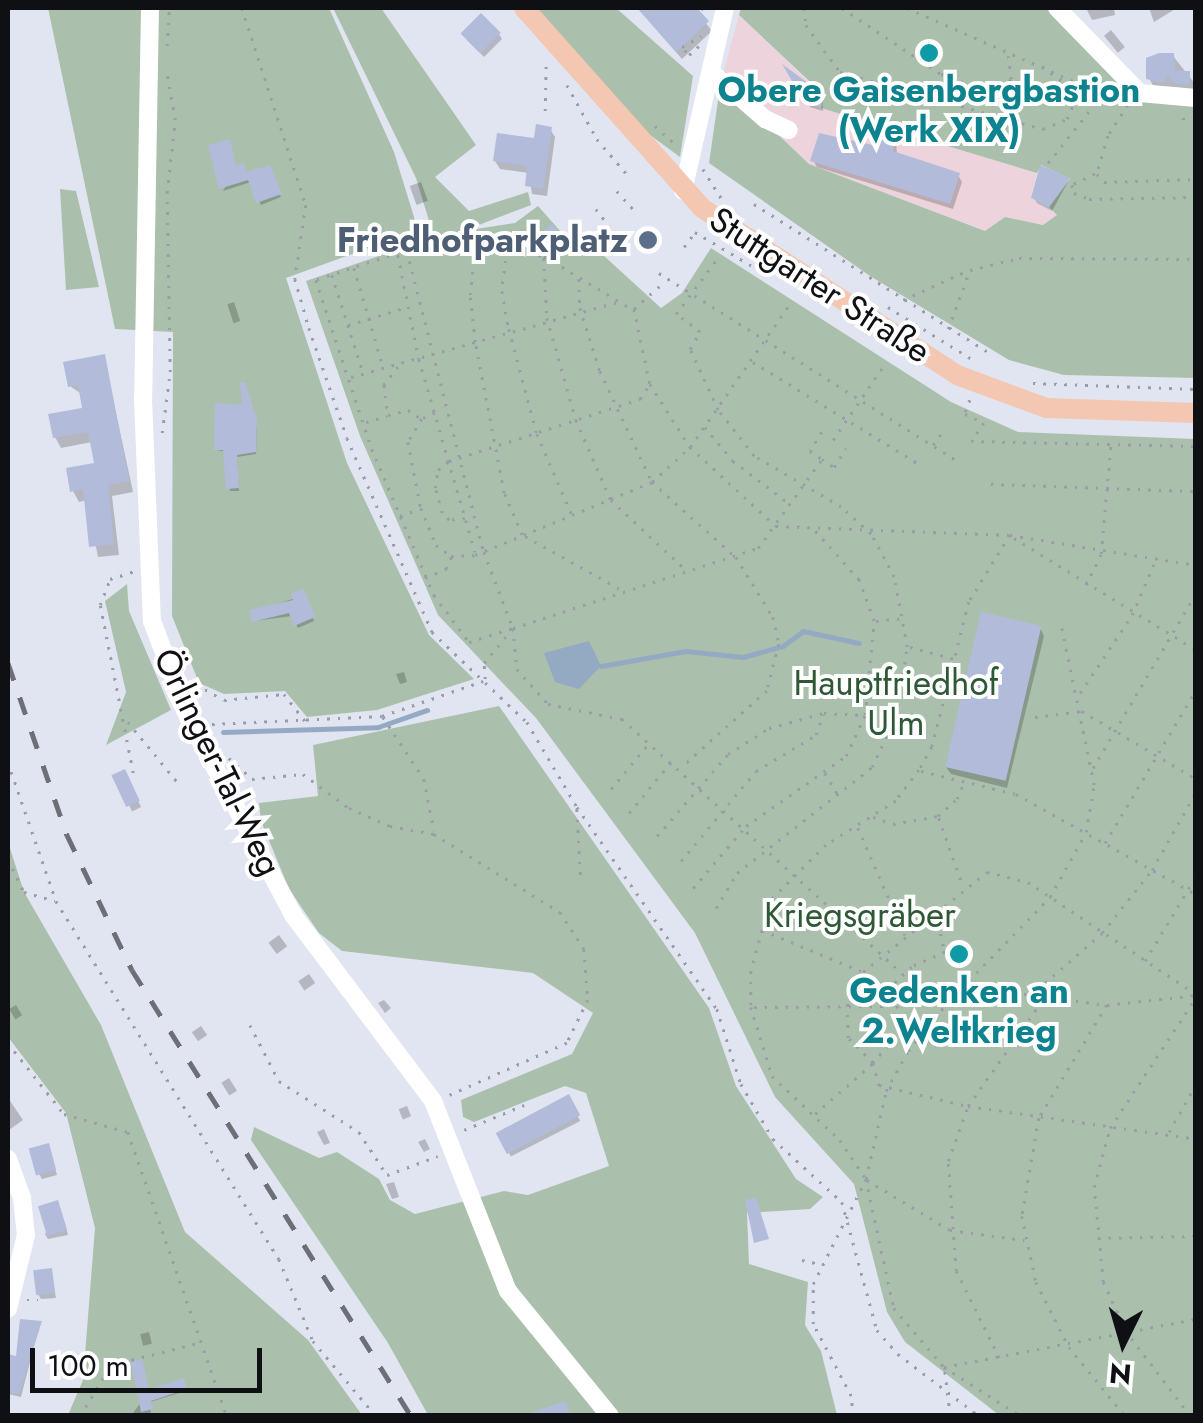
<!DOCTYPE html>
<meta charset="utf-8">
<style>
body{margin:0}
#map{position:relative;width:1203px;height:1423px;overflow:hidden;background:#e1e5f1;font-family:Jost,sans-serif}
div>[style]{position:absolute}
.commercial>*{inset:0;background:#edd4dc}
.green>*{inset:0;background:#aac0ac}
.water>*{inset:0;background:#94aac3}
.shadow>*{inset:0;background:#0003;transform-origin:0 0}
.stream>*{height:5px;margin:-2.5px;padding:0 2.5px;transform-origin:2.5px;border-radius:2.5px;background:#94aac3}
.building>*{inset:0;background:#b2bcda;transform-origin:0 0}
.path>*{height:2.5px;margin-top:-1.25px;transform-origin:0;background:repeating-linear-gradient(90deg,#9a9da6 0 2.5px,transparent 0 10.5px)}
.minor>*{height:18px;margin:-9px;padding:0 9px;transform-origin:9px;border-radius:9px;background:#fff}
.major>*{height:20px;margin:-10px;padding:0 10px;transform-origin:10px;border-radius:10px;background:#f4c7b2}
.rail>*{height:5px;margin-top:-2.5px;transform-origin:0;background:repeating-linear-gradient(90deg,#6d6f77 0 18px,transparent 0 36px)}
.dots>*{width:28px;height:28px;translate:-50% -50%;box-sizing:border-box;border:5px solid #fff;border-radius:50%}
span{translate:-50% -50%;white-space:nowrap;text-align:center;line-height:1.15;-webkit-text-stroke:8px #fff;paint-order:stroke}
.culture-label{font-size:35px;color:#0d838f;font-weight:700}
.service-label{font-size:35px;color:#4e5e75;font-weight:700}
.right{translate:-100% -50%;text-align:right}
.street-label{font-size:35px;color:#0f1014}
.park-label{font-size:35px;color:#2f5936}
.frame{position:absolute;inset:0;border:10px solid #0f1014;pointer-events:none}
.north{position:absolute;left:1073px;top:1293px;width:100px;height:100px;-webkit-text-stroke:8px #fff;paint-order:stroke;rotate:185deg;font-size:28px;font-weight:700;line-height:40px;text-align:center;color:#0f1014}
.north::after{content:'';display:block;margin:auto;width:35px;height:45px;background:#0f1014;clip-path:polygon(50% 0,100% 100%,50% 72%,0 100%)}
.scale{position:absolute;left:30px;top:1348px;width:232px;height:45px;box-sizing:border-box;border:5px solid #0f1014;border-top:0;padding-left:12px;font-size:30px;line-height:35px;white-space:nowrap;color:#0f1014;-webkit-text-stroke:8px #fff;paint-order:stroke}
</style>
<div id="map">
<div class="commercial">
<div style="clip-path:polygon(739px 15px,811px 84px,798px 91px,805px 103px,1037px 173px,1031px 198px,1058px 215px,1043px 225px,1005px 217px,986px 231px,809px 164px,721px 80px)"></div>
</div>
<div class="green">
<div style="clip-path:polygon(48px 8px,329px 8px,394px 152px,418px 230px,286px 278px,347px 463px,429px 635px,474px 679px,377px 710px,307px 717px,285px 691px,224px 694px,199px 683px,172px 616px,173px 332px,115px 329px)"></div>
<div style="clip-path:polygon(333px 8px,381px 8px,476px 145px,435px 177px,469px 211px,528px 192px,531px 205px,463px 231px,515px 223px,538px 206px,570px 242px,579px 233px,661px 308px,682px 293px,711px 248px,951px 402px,1018px 432px,1195px 439px,1195px 1415px,999px 1415px,905px 1342px,887px 1312px,854px 1184px,775px 1097px,695px 933px,536px 718px,438px 615px,360px 436px,306px 281px,434px 237px,416px 178px)"></div>
<div style="clip-path:polygon(530px 8px,616px 8px,693px 76px,680px 157px,635px 124px)"></div>
<div style="clip-path:polygon(741px 8px,1057px 8px,1127px 84px,1122px 90px,1129px 99px,1195px 104px,1195px 378px,1064px 375px,1009px 360px,870px 276px,709px 163px,721px 80px,809px 164px,985px 231px,1005px 217px,1043px 225px,1057px 215px,1049px 207px,1070px 179px,1041px 165px,1037px 173px,821px 108px,823px 94px,739px 15px)"></div>
<div style="clip-path:polygon(60px 189px,76px 191px,99px 287px,66px 290px)"></div>
<div style="clip-path:polygon(127px 584px,129px 611px,171px 710px,106px 745px,126px 692px,105px 601px)"></div>
<div style="clip-path:polygon(499px 706px,709px 1008px,736px 1086px,796px 1179px,823px 1197px,810px 1209px,747px 1213px,749px 1264px,808px 1282px,805px 1325px,821px 1351px,837px 1415px,428px 1415px,388px 1343px,251px 1140px,254px 1127px,319px 1158px,337px 1152px,379px 1179px,390px 1200px,415px 1214px,504px 1191px,528px 1195px,609px 1166px,586px 1093px,565px 1086px,474px 1122px,463px 1117px,461px 1100px,572px 1054px,593px 1013px,533px 973px,342px 951px,319px 933px,289px 889px,261px 821px,259px 803px,318px 796px,313px 745px)"></div>
<div style="clip-path:polygon(8px 842px,24px 892px,101px 1025px,185px 1232px,308px 1340px,362px 1415px,68px 1415px,83px 1380px,95px 1228px,66px 1113px,8px 1037px)"></div>
</div>
<div class="water">
<div style="clip-path:polygon(589px 641px,601px 666px,579px 689px,555px 682px,544px 653px)"></div>
</div>
<div class="shadow">
<div style="clip-path:polygon(647px 8px,694px 8px,712px 31px,682px 59px,648px 20px)"></div>
<div style="clip-path:polygon(1086px 8px,1114px 8px,1115px 15px,1092px 20px)"></div>
<div style="clip-path:polygon(1149px 8px,1177px 8px,1154px 22px)"></div>
<div style="left:1111px;top:30px;width:22px;height:9px;rotate:51deg"></div>
<div style="clip-path:polygon(499px 34px,502px 39px,484px 57px,466px 39px)"></div>
<div style="clip-path:polygon(1173px 56px,1196px 85px,1196px 98px,1177px 87px,1171px 96px,1157px 93px,1149px 78px)"></div>
<div style="clip-path:polygon(790px 73px,822px 95px,823px 111px,810px 107px)"></div>
<div style="clip-path:polygon(550px 129px,555px 137px,547px 196px,532px 194px,529px 173px,500px 169px,495px 161px)"></div>
<div style="clip-path:polygon(896px 140px,897px 155px,958px 175px,962px 182px,953px 209px,817px 167px,813px 160px)"></div>
<div style="clip-path:polygon(236px 167px,246px 175px,269px 168px,281px 197px,261px 205px,251px 182px,223px 191px)"></div>
<div style="clip-path:polygon(1069px 180px,1052px 211px,1037px 203px,1034px 198px)"></div>
<div style="left:421px;top:182px;width:20px;height:12px;rotate:70deg"></div>
<div style="clip-path:polygon(552px 228px,562px 241px,548px 255px,540px 246px)"></div>
<div style="left:234px;top:302px;width:20px;height:7px;rotate:72deg"></div>
<div style="clip-path:polygon(104px 357px,133px 492px,112px 496px,119px 555px,98px 557px,87px 500px,79px 502px,73px 491px,97px 465px,92px 442px,61px 448px,55px 437px,85px 410px,83px 395px,70px 386px)"></div>
<div style="clip-path:polygon(257px 425px,256px 454px,237px 457px,239px 491px,230px 491px,226px 452px,217px 450px)"></div>
<div style="clip-path:polygon(305px 595px,314px 621px,298px 628px,292px 616px,254px 621px,252px 612px)"></div>
<div style="clip-path:polygon(1040px 628px,1044px 636px,1007px 788px,951px 774px,946px 767px)"></div>
<div style="clip-path:polygon(404px 672px,407px 682px,400px 684px,396px 674px)"></div>
<div style="left:124px;top:772px;width:39px;height:10px;rotate:64deg"></div>
<div style="left:279px;top:935px;width:14px;height:13px;rotate:54deg"></div>
<div style="left:309px;top:974px;width:11px;height:13px;rotate:56deg"></div>
<div style="clip-path:polygon(384px 1000px,391px 1008px,385px 1013px,378px 1003px)"></div>
<div style="left:16px;top:1005px;width:12px;height:8px;rotate:59deg"></div>
<div style="left:201px;top:1026px;width:11px;height:11px;rotate:56deg"></div>
<div style="left:229px;top:1078px;width:15px;height:9px;rotate:58deg"></div>
<div style="left:568px;top:1097px;width:27px;height:78px;rotate:63deg"></div>
<div style="clip-path:polygon(8px 1098px,23px 1120px,9px 1130px,8px 1129px)"></div>
<div style="left:407px;top:1106px;width:11px;height:9px;rotate:68deg"></div>
<div style="clip-path:polygon(324px 1129px,330px 1143px,324px 1145px,317px 1132px)"></div>
<div style="clip-path:polygon(425px 1139px,430px 1149px,424px 1152px,418px 1142px)"></div>
<div style="clip-path:polygon(50px 1151px,57px 1175px,42px 1179px,39px 1174px)"></div>
<div style="clip-path:polygon(394px 1182px,399px 1197px,392px 1199px,386px 1184px)"></div>
<div style="clip-path:polygon(60px 1208px,68px 1235px,48px 1239px,45px 1234px)"></div>
<div style="clip-path:polygon(51px 1270px,56px 1298px,41px 1299px,38px 1294px)"></div>
<div style="clip-path:polygon(40px 1323px,21px 1397px,8px 1394px,8px 1357px,19px 1359px)"></div>
<div style="left:149px;top:1332px;width:12px;height:9px;rotate:76deg"></div>
<div style="clip-path:polygon(183px 1383px,186px 1391px,150px 1402px,151px 1416px,131px 1416px,148px 1392px)"></div>
</div>
<div class="stream">
<div style="left:601px;top:666px;width:86px;rotate:-10deg"></div>
<div style="left:686px;top:651px;width:57px;rotate:6deg"></div>
<div style="left:743px;top:657px;width:41px;rotate:-15.4deg"></div>
<div style="left:783px;top:646px;width:25px;rotate:-37deg"></div>
<div style="left:803px;top:631px;width:57px;rotate:12.1deg"></div>
<div style="left:223px;top:732px;width:155px;rotate:-1.8deg"></div>
<div style="left:378px;top:727px;width:52px;rotate:-19.1deg"></div>
</div>
<div class="building">
<div style="clip-path:polygon(637px 8px,697px 8px,709px 21px,676px 52px)"></div>
<div style="left:481px;top:13px;width:28px;height:29px;rotate:45deg"></div>
<div style="clip-path:polygon(1159px 53px,1174px 53px,1175px 71px,1190px 71px,1190px 85px,1175px 84px,1168px 75px,1163px 82px,1146px 79px,1146px 58px)"></div>
<div style="clip-path:polygon(782px 64px,823px 94px,821px 108px,805px 103px)"></div>
<div style="clip-path:polygon(536px 124px,552px 127px,543px 189px,525px 186px,527px 166px,493px 161px,497px 133px,534px 138px)"></div>
<div style="clip-path:polygon(881px 132px,897px 137px,893px 151px,960px 173px,950px 204px,810px 161px,819px 133px,877px 146px)"></div>
<div style="clip-path:polygon(230px 139px,236px 165px,244px 163px,246px 172px,270px 165px,282px 194px,256px 203px,248px 180px,219px 189px,208px 145px)"></div>
<div style="clip-path:polygon(1040px 165px,1070px 178px,1049px 207px,1031px 198px)"></div>
<div style="left:552px;top:224px;width:14px;height:24px;rotate:51deg"></div>
<div style="clip-path:polygon(105px 354px,129px 481px,108px 485px,114px 544px,89px 547px,83px 489px,70px 492px,66px 468px,94px 463px,88px 432px,53px 438px,48px 414px,82px 408px,78px 385px,68px 387px,63px 362px)"></div>
<div style="clip-path:polygon(245px 382px,257px 420px,256px 452px,237px 455px,239px 488px,226px 489px,223px 450px,214px 450px,215px 403px,242px 405px,240px 383px)"></div>
<div style="clip-path:polygon(304px 589px,315px 617px,294px 626px,289px 613px,252px 622px,249px 610px,293px 600px,291px 593px)"></div>
<div style="left:981px;top:612px;width:62px;height:159px;rotate:13deg"></div>
<div style="left:125px;top:769px;width:35px;height:15px;rotate:65deg"></div>
<div style="left:569px;top:1094px;width:24px;height:83px;rotate:62deg"></div>
<div style="left:49px;top:1143px;width:28px;height:21px;rotate:75deg"></div>
<div style="clip-path:polygon(756px 1198px,769px 1239px,754px 1243px,745px 1200px)"></div>
<div style="left:58px;top:1200px;width:31px;height:21px;rotate:73deg"></div>
<div style="left:52px;top:1268px;width:25px;height:19px;rotate:83deg"></div>
<div style="clip-path:polygon(20px 1319px,42px 1321px,19px 1394px,8px 1392px,8px 1354px,16px 1356px)"></div>
<div style="clip-path:polygon(142px 1359px,149px 1389px,184px 1378px,187px 1389px,151px 1401px,153px 1409px,141px 1412px,131px 1362px)"></div>
<div style="clip-path:polygon(566px 1401px,570px 1416px,530px 1416px,530px 1413px)"></div>
</div>
<div class="path">
<div style="left:242px;top:8px;width:207px;rotate:72deg"></div>
<div style="left:306px;top:205px;width:75px;rotate:98.5deg"></div>
<div style="left:295px;top:279px;width:51px;rotate:74.1deg"></div>
<div style="left:309px;top:328px;width:116px;rotate:70.9deg"></div>
<div style="left:347px;top:438px;width:212px;rotate:66.3deg"></div>
<div style="left:432px;top:632px;width:131px;rotate:43.5deg"></div>
<div style="left:527px;top:722px;width:99px;rotate:59.5deg"></div>
<div style="left:577px;top:807px;width:246px;rotate:55.3deg"></div>
<div style="left:717px;top:1009px;width:79px;rotate:72.3deg"></div>
<div style="left:741px;top:1084px;width:64px;rotate:59.8deg"></div>
<div style="left:773px;top:1139px;width:93px;rotate:42.4deg"></div>
<div style="left:842px;top:1202px;width:133px;rotate:74.7deg"></div>
<div style="left:877px;top:1330px;width:32px;rotate:49deg"></div>
<div style="left:898px;top:1354px;width:102px;rotate:37.4deg"></div>
<div style="left:702px;top:8px;width:3px;rotate:45deg"></div>
<div style="left:804px;top:8px;width:17px;rotate:83deg"></div>
<div style="left:806px;top:25px;width:58px;rotate:54.1deg"></div>
<div style="left:840px;top:72px;width:211px;rotate:15.7deg"></div>
<div style="left:1043px;top:129px;width:26px;rotate:-23deg"></div>
<div style="left:1067px;top:119px;width:28px;rotate:-67deg"></div>
<div style="left:1078px;top:93px;width:46px;rotate:-143.9deg"></div>
<div style="left:842px;top:8px;width:119px;rotate:33.7deg"></div>
<div style="left:941px;top:74px;width:40px;rotate:20.2deg"></div>
<div style="left:979px;top:88px;width:22px"></div>
<div style="left:1001px;top:88px;width:13px;rotate:-42deg"></div>
<div style="left:1011px;top:79px;width:23px;rotate:-97deg"></div>
<div style="left:907px;top:8px;width:241px;rotate:23.7deg"></div>
<div style="left:1128px;top:105px;width:37px;rotate:123deg"></div>
<div style="left:1108px;top:136px;width:40px;rotate:106deg"></div>
<div style="left:1097px;top:174px;width:11px;rotate:49deg"></div>
<div style="left:1104px;top:182px;width:92px;rotate:-1.9deg"></div>
<div style="left:167px;top:46px;width:38px;rotate:-87deg"></div>
<div style="left:682px;top:47px;width:22px;rotate:-30deg"></div>
<div style="left:685px;top:50px;width:6px;rotate:51deg"></div>
<div style="left:689px;top:55px;width:13px;rotate:-42deg"></div>
<div style="left:567px;top:85px;width:62px;rotate:60.9deg"></div>
<div style="left:597px;top:139px;width:52px;rotate:49.6deg"></div>
<div style="left:545px;top:111px;width:51px;rotate:-88.9deg"></div>
<div style="left:1182px;top:119px;width:14px"></div>
<div style="left:655px;top:126px;width:27px;rotate:42deg"></div>
<div style="left:1048px;top:163px;width:92px;rotate:-51.6deg"></div>
<div style="left:703px;top:169px;width:36px;rotate:58deg"></div>
<div style="left:1095px;top:174px;width:25px;rotate:154deg"></div>
<div style="left:1072px;top:185px;width:8px;rotate:76deg"></div>
<div style="left:1074px;top:193px;width:16px;rotate:22deg"></div>
<div style="left:1089px;top:199px;width:107px;rotate:-1.1deg"></div>
<div style="left:617px;top:191px;width:24px;rotate:48deg"></div>
<div style="left:754px;top:204px;width:283px;rotate:32.3deg"></div>
<div style="left:596px;top:209px;width:28px;rotate:52deg"></div>
<div style="left:684px;top:247px;width:19px;rotate:-54deg"></div>
<div style="left:695px;top:232px;width:72px;rotate:30.8deg"></div>
<div style="left:485px;top:249px;width:15px;rotate:-122deg"></div>
<div style="left:477px;top:236px;width:18px;rotate:-171deg"></div>
<div style="left:459px;top:233px;width:151px;rotate:161.8deg"></div>
<div style="left:316px;top:280px;width:178px;rotate:71.7deg"></div>
<div style="left:372px;top:449px;width:159px;rotate:67deg"></div>
<div style="left:434px;top:595px;width:59px;rotate:53.3deg"></div>
<div style="left:469px;top:642px;width:45px;rotate:-18deg"></div>
<div style="left:507px;top:250px;width:41px;rotate:97deg"></div>
<div style="left:502px;top:291px;width:39px;rotate:80deg"></div>
<div style="left:509px;top:329px;width:109px;rotate:75.1deg"></div>
<div style="left:537px;top:434px;width:88px;rotate:66.6deg"></div>
<div style="left:407px;top:251px;width:311px;rotate:75.7deg"></div>
<div style="left:484px;top:552px;width:81px;rotate:69.1deg"></div>
<div style="left:513px;top:628px;width:41px;rotate:84.4deg"></div>
<div style="left:517px;top:669px;width:47px;rotate:48.5deg"></div>
<div style="left:548px;top:704px;width:76px;rotate:11.5deg"></div>
<div style="left:622px;top:719px;width:379px;rotate:42.2deg"></div>
<div style="left:398px;top:255px;width:106px;rotate:78.6deg"></div>
<div style="left:419px;top:359px;width:201px;rotate:73.8deg"></div>
<div style="left:544px;top:258px;width:60px;rotate:87.1deg"></div>
<div style="left:547px;top:318px;width:106px;rotate:74.1deg"></div>
<div style="left:576px;top:420px;width:87px;rotate:66.4deg"></div>
<div style="left:611px;top:500px;width:103px;rotate:43deg"></div>
<div style="left:354px;top:268px;width:102px;rotate:73.5deg"></div>
<div style="left:659px;top:273px;width:349px;rotate:32.2deg"></div>
<div style="left:332px;top:275px;width:102px;rotate:72.3deg"></div>
<div style="left:579px;top:279px;width:29px;rotate:88deg"></div>
<div style="left:580px;top:308px;width:66px;rotate:72.4deg"></div>
<div style="left:600px;top:371px;width:123px;rotate:64.9deg"></div>
<div style="left:652px;top:482px;width:113px;rotate:41.8deg"></div>
<div style="left:736px;top:557px;width:70px;rotate:58.3deg"></div>
<div style="left:773px;top:617px;width:28px;rotate:77deg"></div>
<div style="left:779px;top:644px;width:49px;rotate:104.3deg"></div>
<div style="left:767px;top:691px;width:114px;rotate:138.2deg"></div>
<div style="left:903px;top:300px;width:72px;rotate:-24.4deg"></div>
<div style="left:888px;top:307px;width:102px;rotate:31.8deg"></div>
<div style="left:634px;top:309px;width:77px;rotate:78deg"></div>
<div style="left:650px;top:384px;width:75px;rotate:57.6deg"></div>
<div style="left:690px;top:447px;width:117px;rotate:42.6deg"></div>
<div style="left:776px;top:526px;width:234px;rotate:2.2deg"></div>
<div style="left:1010px;top:535px;width:188px;rotate:9.2deg"></div>
<div style="left:634px;top:309px;width:42px;rotate:-42.1deg"></div>
<div style="left:348px;top:325px;width:62px;rotate:-17deg"></div>
<div style="left:948px;top:329px;width:63px;rotate:-69.6deg"></div>
<div style="left:970px;top:270px;width:50px;rotate:-13.8deg"></div>
<div style="left:1019px;top:258px;width:177px;rotate:0.3deg"></div>
<div style="left:753px;top:362px;width:195px;rotate:31.6deg"></div>
<div style="left:398px;top:367px;width:23px;rotate:128deg"></div>
<div style="left:384px;top:385px;width:30px;rotate:82deg"></div>
<div style="left:388px;top:415px;width:21px;rotate:-14deg"></div>
<div style="left:408px;top:410px;width:17px;rotate:33deg"></div>
<div style="left:351px;top:377px;width:276px;rotate:-15.7deg"></div>
<div style="left:1033px;top:383px;width:163px;rotate:2.1deg"></div>
<div style="left:970px;top:400px;width:15px;rotate:110deg"></div>
<div style="left:965px;top:414px;width:21px;rotate:25deg"></div>
<div style="left:984px;top:423px;width:21px;rotate:125deg"></div>
<div style="left:435px;top:413px;width:14px;rotate:155deg"></div>
<div style="left:422px;top:419px;width:27px;rotate:121deg"></div>
<div style="left:408px;top:442px;width:67px;rotate:78.9deg"></div>
<div style="left:421px;top:508px;width:40px;rotate:68deg"></div>
<div style="left:436px;top:545px;width:19px;rotate:36deg"></div>
<div style="left:451px;top:556px;width:24px;rotate:-2deg"></div>
<div style="left:475px;top:555px;width:191px;rotate:-22.4deg"></div>
<div style="left:652px;top:482px;width:52px;rotate:-42.6deg"></div>
<div style="left:690px;top:447px;width:173px;rotate:-55.1deg"></div>
<div style="left:366px;top:422px;width:22px;rotate:-16deg"></div>
<div style="left:705px;top:427px;width:44px;rotate:50.5deg"></div>
<div style="left:733px;top:461px;width:71px;rotate:37deg"></div>
<div style="left:822px;top:432px;width:22px;rotate:122deg"></div>
<div style="left:810px;top:451px;width:14px;rotate:34deg"></div>
<div style="left:162px;top:433px;width:62px;rotate:-82.5deg"></div>
<div style="left:170px;top:372px;width:179px;rotate:-91deg"></div>
<div style="left:167px;top:193px;width:73px;rotate:-83.7deg"></div>
<div style="left:175px;top:120px;width:47px;rotate:-99.9deg"></div>
<div style="left:833px;top:440px;width:87px;rotate:-55.8deg"></div>
<div style="left:971px;top:441px;width:225px;rotate:1.3deg"></div>
<div style="left:933px;top:445px;width:19px;rotate:-55deg"></div>
<div style="left:991px;top:484px;width:205px;rotate:2deg"></div>
<div style="left:400px;top:516px;width:20px;rotate:-20deg"></div>
<div style="left:465px;top:519px;width:16px;rotate:176deg"></div>
<div style="left:449px;top:520px;width:10px;rotate:-135deg"></div>
<div style="left:442px;top:513px;width:26px;rotate:-106deg"></div>
<div style="left:435px;top:488px;width:18px;rotate:-81deg"></div>
<div style="left:438px;top:470px;width:14px;rotate:-39deg"></div>
<div style="left:449px;top:461px;width:201px;rotate:-18deg"></div>
<div style="left:640px;top:399px;width:17px;rotate:-57deg"></div>
<div style="left:1010px;top:535px;width:79px;rotate:121.5deg"></div>
<div style="left:969px;top:602px;width:150px;rotate:104.3deg"></div>
<div style="left:932px;top:747px;width:26px;rotate:119deg"></div>
<div style="left:919px;top:770px;width:39px;rotate:127deg"></div>
<div style="left:896px;top:801px;width:83px;rotate:147.8deg"></div>
<div style="left:826px;top:845px;width:78px;rotate:135deg"></div>
<div style="left:771px;top:900px;width:74px;rotate:105.7deg"></div>
<div style="left:751px;top:971px;width:36px;rotate:90deg"></div>
<div style="left:751px;top:1007px;width:72px;rotate:73.1deg"></div>
<div style="left:772px;top:1076px;width:93px;rotate:43.3deg"></div>
<div style="left:840px;top:1140px;width:47px;rotate:56.3deg"></div>
<div style="left:866px;top:1179px;width:132px;rotate:77.8deg"></div>
<div style="left:894px;top:1308px;width:77px;rotate:49.7deg"></div>
<div style="left:944px;top:1367px;width:91px;rotate:32.5deg"></div>
<div style="left:1014px;top:538px;width:214px;rotate:31.6deg"></div>
<div style="left:425px;top:578px;width:23px;rotate:-23deg"></div>
<div style="left:446px;top:569px;width:13px;rotate:-67deg"></div>
<div style="left:1086px;top:585px;width:34px;rotate:-64deg"></div>
<div style="left:1101px;top:554px;width:111px;rotate:-84.9deg"></div>
<div style="left:619px;top:589px;width:111px;rotate:-150.9deg"></div>
<div style="left:522px;top:535px;width:46px;rotate:-113.2deg"></div>
<div style="left:504px;top:493px;width:154px;rotate:-100.9deg"></div>
<div style="left:475px;top:342px;width:47px;rotate:-96.1deg"></div>
<div style="left:470px;top:295px;width:38px;rotate:-84deg"></div>
<div style="left:474px;top:257px;width:14px;rotate:-36deg"></div>
<div style="left:485px;top:249px;width:23px;rotate:-2deg"></div>
<div style="left:508px;top:248px;width:37px;rotate:13deg"></div>
<div style="left:544px;top:256px;width:103px;rotate:31.1deg"></div>
<div style="left:876px;top:621px;width:27px;rotate:-6deg"></div>
<div style="left:910px;top:647px;width:47px;rotate:14.9deg"></div>
<div style="left:485px;top:679px;width:16px;rotate:-94deg"></div>
<div style="left:484px;top:663px;width:45px;rotate:-50.4deg"></div>
<div style="left:513px;top:628px;width:258px;rotate:-18.1deg"></div>
<div style="left:758px;top:548px;width:110px;rotate:-54.3deg"></div>
<div style="left:822px;top:459px;width:14px;rotate:34deg"></div>
<div style="left:834px;top:467px;width:22px;rotate:-58deg"></div>
<div style="left:196px;top:684px;width:32px;rotate:30deg"></div>
<div style="left:224px;top:700px;width:60px;rotate:-5.7deg"></div>
<div style="left:284px;top:694px;width:36px;rotate:52deg"></div>
<div style="left:1080px;top:693px;width:94px;rotate:-56.3deg"></div>
<div style="left:1132px;top:615px;width:59px;rotate:-66.9deg"></div>
<div style="left:383px;top:717px;width:74px;rotate:56.5deg"></div>
<div style="left:424px;top:779px;width:53px;rotate:79.1deg"></div>
<div style="left:1035px;top:717px;width:47px;rotate:-7.3deg"></div>
<div style="left:1082px;top:711px;width:133px;rotate:30.8deg"></div>
<div style="left:128px;top:722px;width:82px;rotate:50.5deg"></div>
<div style="left:212px;top:724px;width:170px;rotate:-2.7deg"></div>
<div style="left:382px;top:716px;width:107px;rotate:-19.1deg"></div>
<div style="left:229px;top:758px;width:31px;rotate:42deg"></div>
<div style="left:252px;top:779px;width:51px;rotate:-5.6deg"></div>
<div style="left:303px;top:774px;width:57px;rotate:36.5deg"></div>
<div style="left:349px;top:808px;width:45px;rotate:23.7deg"></div>
<div style="left:390px;top:826px;width:45px;rotate:10.3deg"></div>
<div style="left:434px;top:834px;width:148px;rotate:31.8deg"></div>
<div style="left:560px;top:912px;width:44px;rotate:57deg"></div>
<div style="left:584px;top:949px;width:51px;rotate:85.5deg"></div>
<div style="left:588px;top:1000px;width:48px;rotate:116deg"></div>
<div style="left:567px;top:1043px;width:130px;rotate:156deg"></div>
<div style="left:8px;top:762px;width:147px;rotate:70.9deg"></div>
<div style="left:56px;top:901px;width:422px;rotate:58.1deg"></div>
<div style="left:279px;top:1259px;width:89px;rotate:67.5deg"></div>
<div style="left:313px;top:1341px;width:98px;rotate:50deg"></div>
<div style="left:1093px;top:768px;width:203px;rotate:-59.5deg"></div>
<div style="left:921px;top:771px;width:98px;rotate:13.6deg"></div>
<div style="left:1016px;top:794px;width:206px;rotate:29.1deg"></div>
<div style="left:133px;top:773px;width:171px;rotate:-101.1deg"></div>
<div style="left:100px;top:605px;width:28px;rotate:-69deg"></div>
<div style="left:110px;top:579px;width:26px;rotate:-18deg"></div>
<div style="left:825px;top:773px;width:27px;rotate:59deg"></div>
<div style="left:611px;top:789px;width:60px;rotate:-50.4deg"></div>
<div style="left:577px;top:809px;width:74px;rotate:86.9deg"></div>
<div style="left:629px;top:813px;width:66px;rotate:-50.5deg"></div>
<div style="left:873px;top:817px;width:21px;rotate:19deg"></div>
<div style="left:893px;top:824px;width:46px;rotate:-10.1deg"></div>
<div style="left:938px;top:816px;width:25px;rotate:-42deg"></div>
<div style="left:957px;top:799px;width:18px;rotate:-68deg"></div>
<div style="left:939px;top:818px;width:72px;rotate:70.6deg"></div>
<div style="left:858px;top:828px;width:117px;rotate:66.3deg"></div>
<div style="left:657px;top:836px;width:108px;rotate:-49.1deg"></div>
<div style="left:728px;top:754px;width:49px;rotate:-32.4deg"></div>
<div style="left:769px;top:728px;width:57px;rotate:-15.3deg"></div>
<div style="left:824px;top:713px;width:39px;rotate:3deg"></div>
<div style="left:1105px;top:843px;width:178px;rotate:-59.3deg"></div>
<div style="left:8px;top:859px;width:37px;rotate:64deg"></div>
<div style="left:24px;top:892px;width:32px;rotate:16deg"></div>
<div style="left:681px;top:861px;width:117px;rotate:-50.2deg"></div>
<div style="left:756px;top:771px;width:70px;rotate:-31deg"></div>
<div style="left:816px;top:735px;width:22px;rotate:-72deg"></div>
<div style="left:693px;top:888px;width:82px;rotate:-49.5deg"></div>
<div style="left:746px;top:826px;width:122px;rotate:-35deg"></div>
<div style="left:846px;top:756px;width:45px;rotate:-65.1deg"></div>
<div style="left:865px;top:715px;width:94px;rotate:-84.5deg"></div>
<div style="left:874px;top:621px;width:44px;rotate:-110.1deg"></div>
<div style="left:859px;top:580px;width:66px;rotate:-131.9deg"></div>
<div style="left:716px;top:908px;width:41px;rotate:-59deg"></div>
<div style="left:737px;top:873px;width:172px;rotate:-38.1deg"></div>
<div style="left:872px;top:767px;width:56px;rotate:-64.8deg"></div>
<div style="left:896px;top:716px;width:70px;rotate:-80.9deg"></div>
<div style="left:907px;top:647px;width:71px;rotate:-100.5deg"></div>
<div style="left:894px;top:577px;width:49px;rotate:-118.1deg"></div>
<div style="left:871px;top:534px;width:40px;rotate:-138deg"></div>
<div style="left:841px;top:507px;width:101px;rotate:-149.6deg"></div>
<div style="left:754px;top:456px;width:58px;rotate:-128deg"></div>
<div style="left:718px;top:410px;width:67px;rotate:-114.7deg"></div>
<div style="left:690px;top:349px;width:20px;rotate:-60deg"></div>
<div style="left:700px;top:332px;width:30px;rotate:-143deg"></div>
<div style="left:676px;top:314px;width:69px;rotate:-53.3deg"></div>
<div style="left:936px;top:913px;width:40px;rotate:77deg"></div>
<div style="left:945px;top:952px;width:36px;rotate:156deg"></div>
<div style="left:912px;top:967px;width:26px;rotate:137deg"></div>
<div style="left:893px;top:985px;width:46px;rotate:78.7deg"></div>
<div style="left:902px;top:1030px;width:44px;rotate:131.3deg"></div>
<div style="left:873px;top:1063px;width:23px;rotate:75deg"></div>
<div style="left:879px;top:1085px;width:91px;rotate:13.3deg"></div>
<div style="left:968px;top:1106px;width:230px;rotate:8.2deg"></div>
<div style="left:762px;top:930px;width:107px;rotate:22.5deg"></div>
<div style="left:1145px;top:961px;width:99px;rotate:-59deg"></div>
<div style="left:1037px;top:990px;width:86px;rotate:-41.2deg"></div>
<div style="left:1102px;top:933px;width:80px;rotate:-51.6deg"></div>
<div style="left:1152px;top:870px;width:90px;rotate:-60.6deg"></div>
<div style="left:948px;top:1003px;width:56px;rotate:-12.3deg"></div>
<div style="left:1003px;top:991px;width:105px;rotate:7.7deg"></div>
<div style="left:1107px;top:1005px;width:90px;rotate:-6.4deg"></div>
<div style="left:1107px;top:1005px;width:132px;rotate:121deg"></div>
<div style="left:1039px;top:1118px;width:99px;rotate:99.8deg"></div>
<div style="left:1022px;top:1216px;width:67px;rotate:78deg"></div>
<div style="left:1036px;top:1282px;width:73px;rotate:63.1deg"></div>
<div style="left:1069px;top:1347px;width:89px;rotate:50.9deg"></div>
<div style="left:754px;top:1007px;width:137px;rotate:-0.4deg"></div>
<div style="left:250px;top:1025px;width:63px;rotate:62.6deg"></div>
<div style="left:279px;top:1081px;width:95px;rotate:32.5deg"></div>
<div style="left:359px;top:1132px;width:51px;rotate:56.9deg"></div>
<div style="left:387px;top:1175px;width:54px;rotate:-20.4deg"></div>
<div style="left:8px;top:1043px;width:90px;rotate:51.7deg"></div>
<div style="left:64px;top:1114px;width:66px;rotate:15.7deg"></div>
<div style="left:128px;top:1132px;width:301px;rotate:70.8deg"></div>
<div style="left:815px;top:1114px;width:77px;rotate:-41.3deg"></div>
<div style="left:873px;top:1063px;width:35px;rotate:-135deg"></div>
<div style="left:848px;top:1038px;width:32px;rotate:-92deg"></div>
<div style="left:847px;top:1006px;width:38px;rotate:-65deg"></div>
<div style="left:863px;top:972px;width:159px;rotate:-38.9deg"></div>
<div style="left:987px;top:872px;width:42px;rotate:13.7deg"></div>
<div style="left:1028px;top:882px;width:202px;rotate:33.7deg"></div>
<div style="left:464px;top:1130px;width:65px;rotate:-22.6deg"></div>
<div style="left:1169px;top:1132px;width:55px;rotate:-60.6deg"></div>
<div style="left:867px;top:1180px;width:97px;rotate:31.1deg"></div>
<div style="left:950px;top:1230px;width:75px;rotate:7.7deg"></div>
<div style="left:1098px;top:1238px;width:98px;rotate:-1.2deg"></div>
<div style="left:802px;top:1260px;width:18px;rotate:13deg"></div>
<div style="left:27px;top:1300px;width:11px"></div>
<div style="left:999px;top:1358px;width:97px;rotate:-116.3deg"></div>
<div style="left:956px;top:1271px;width:110px;rotate:-94.2deg"></div>
<div style="left:948px;top:1161px;width:59px;rotate:-70deg"></div>
<div style="left:968px;top:1106px;width:139px;rotate:-54.9deg"></div>
<div style="left:80px;top:1416px;width:60px;rotate:-58.7deg"></div>
<div style="left:111px;top:1365px;width:94px;rotate:-14.2deg"></div>
<div style="left:853px;top:1416px;width:20px;rotate:-96deg"></div>
<div style="left:851px;top:1396px;width:81px;rotate:-117.8deg"></div>
<div style="left:813px;top:1324px;width:40px;rotate:-90deg"></div>
<div style="left:813px;top:1284px;width:118px;rotate:-63.2deg"></div>
<div style="left:866px;top:1179px;width:90px;rotate:-77.2deg"></div>
<div style="left:886px;top:1091px;width:46px;rotate:-61.2deg"></div>
<div style="left:908px;top:1051px;width:62px;rotate:-50.9deg"></div>
<div style="left:947px;top:1003px;width:148px;rotate:-45.8deg"></div>
<div style="left:1050px;top:897px;width:74px;rotate:-61deg"></div>
<div style="left:1086px;top:832px;width:48px;rotate:-80.3deg"></div>
<div style="left:1094px;top:785px;width:162px;rotate:-101.7deg"></div>
<div style="left:950px;top:1416px;width:49px;rotate:-97deg"></div>
<div style="left:944px;top:1367px;width:257px;rotate:-10.8deg"></div>
<div style="left:1190px;top:1416px;width:106px;rotate:-127.3deg"></div>
<div style="left:1126px;top:1332px;width:55px;rotate:-114.7deg"></div>
<div style="left:1103px;top:1282px;width:95px;rotate:-95.4deg"></div>
<div style="left:1094px;top:1187px;width:61px;rotate:-74.8deg"></div>
<div style="left:1110px;top:1128px;width:157px;rotate:-56.7deg"></div>
</div>
<div class="minor">
<div style="left:150px;top:8px;width:391px;rotate:91deg"></div>
<div style="left:143px;top:399px;width:222px;rotate:87.7deg"></div>
<div style="left:152px;top:621px;width:105px;rotate:69.3deg"></div>
<div style="left:189px;top:719px;width:222px;rotate:62deg"></div>
<div style="left:293px;top:915px;width:233px;rotate:53deg"></div>
<div style="left:433px;top:1101px;width:204px;rotate:68.5deg"></div>
<div style="left:508px;top:1291px;width:161px;rotate:50.8deg"></div>
<div style="left:1057px;top:8px;width:119px;rotate:45.7deg"></div>
<div style="left:1140px;top:93px;width:56px;rotate:5.1deg"></div>
<div style="left:711px;top:72px;width:72px;rotate:41deg"></div>
<div style="left:765px;top:119px;width:26px;rotate:25deg"></div>
<div style="left:683px;top:191px;width:188px;rotate:-77.1deg"></div>
<div style="left:8px;top:1159px;width:41px;rotate:70.3deg"></div>
<div style="left:22px;top:1198px;width:37px;rotate:84deg"></div>
<div style="left:26px;top:1235px;width:76px;rotate:103.7deg"></div>
</div>
<div class="major">
<div style="left:524px;top:8px;width:268px;rotate:48.3deg"></div>
<div style="left:702px;top:208px;width:305px;rotate:33.2deg"></div>
<div style="left:957px;top:375px;width:95px;rotate:20.3deg"></div>
<div style="left:1046px;top:408px;width:150px;rotate:1.9deg"></div>
</div>
<div class="rail">
<div style="left:8px;top:663px;width:182px;rotate:71.1deg"></div>
<div style="left:67px;top:835px;width:150px;rotate:64.3deg"></div>
<div style="left:132px;top:970px;width:526px;rotate:57.97deg"></div>
</div>
<div class="dots">
<div style="left:929px;top:53px;background:#0f9aa8"></div>
<div style="left:648px;top:240px;background:#5c6f8a"></div>
<div style="left:959px;top:954px;background:#0f9aa8"></div>
</div>
<div class="culture-label">
<span style="left:929px;top:110px">Obere Gaisenbergbastion<br>(Werk XIX)</span>
<span style="left:959px;top:1011px">Gedenken an<br>2.Weltkrieg</span>
</div>
<div class="service-label">
<span class="right" style="left:628px;top:240px">Friedhofparkplatz</span>
</div>
<div class="street-label">
<span style="left:820px;top:285px;rotate:33deg">Stuttgarter Straße</span>
<span style="left:218px;top:762px;rotate:64deg">Örlinger-Tal-Weg</span>
</div>
<div class="park-label">
<span style="left:896px;top:703px">Hauptfriedhof<br>Ulm</span>
<span style="left:860px;top:915px">Kriegsgräber</span>
</div>
<div class="frame"></div>
<div class="north">N</div>
<div class="scale">100 m</div>
</div>
